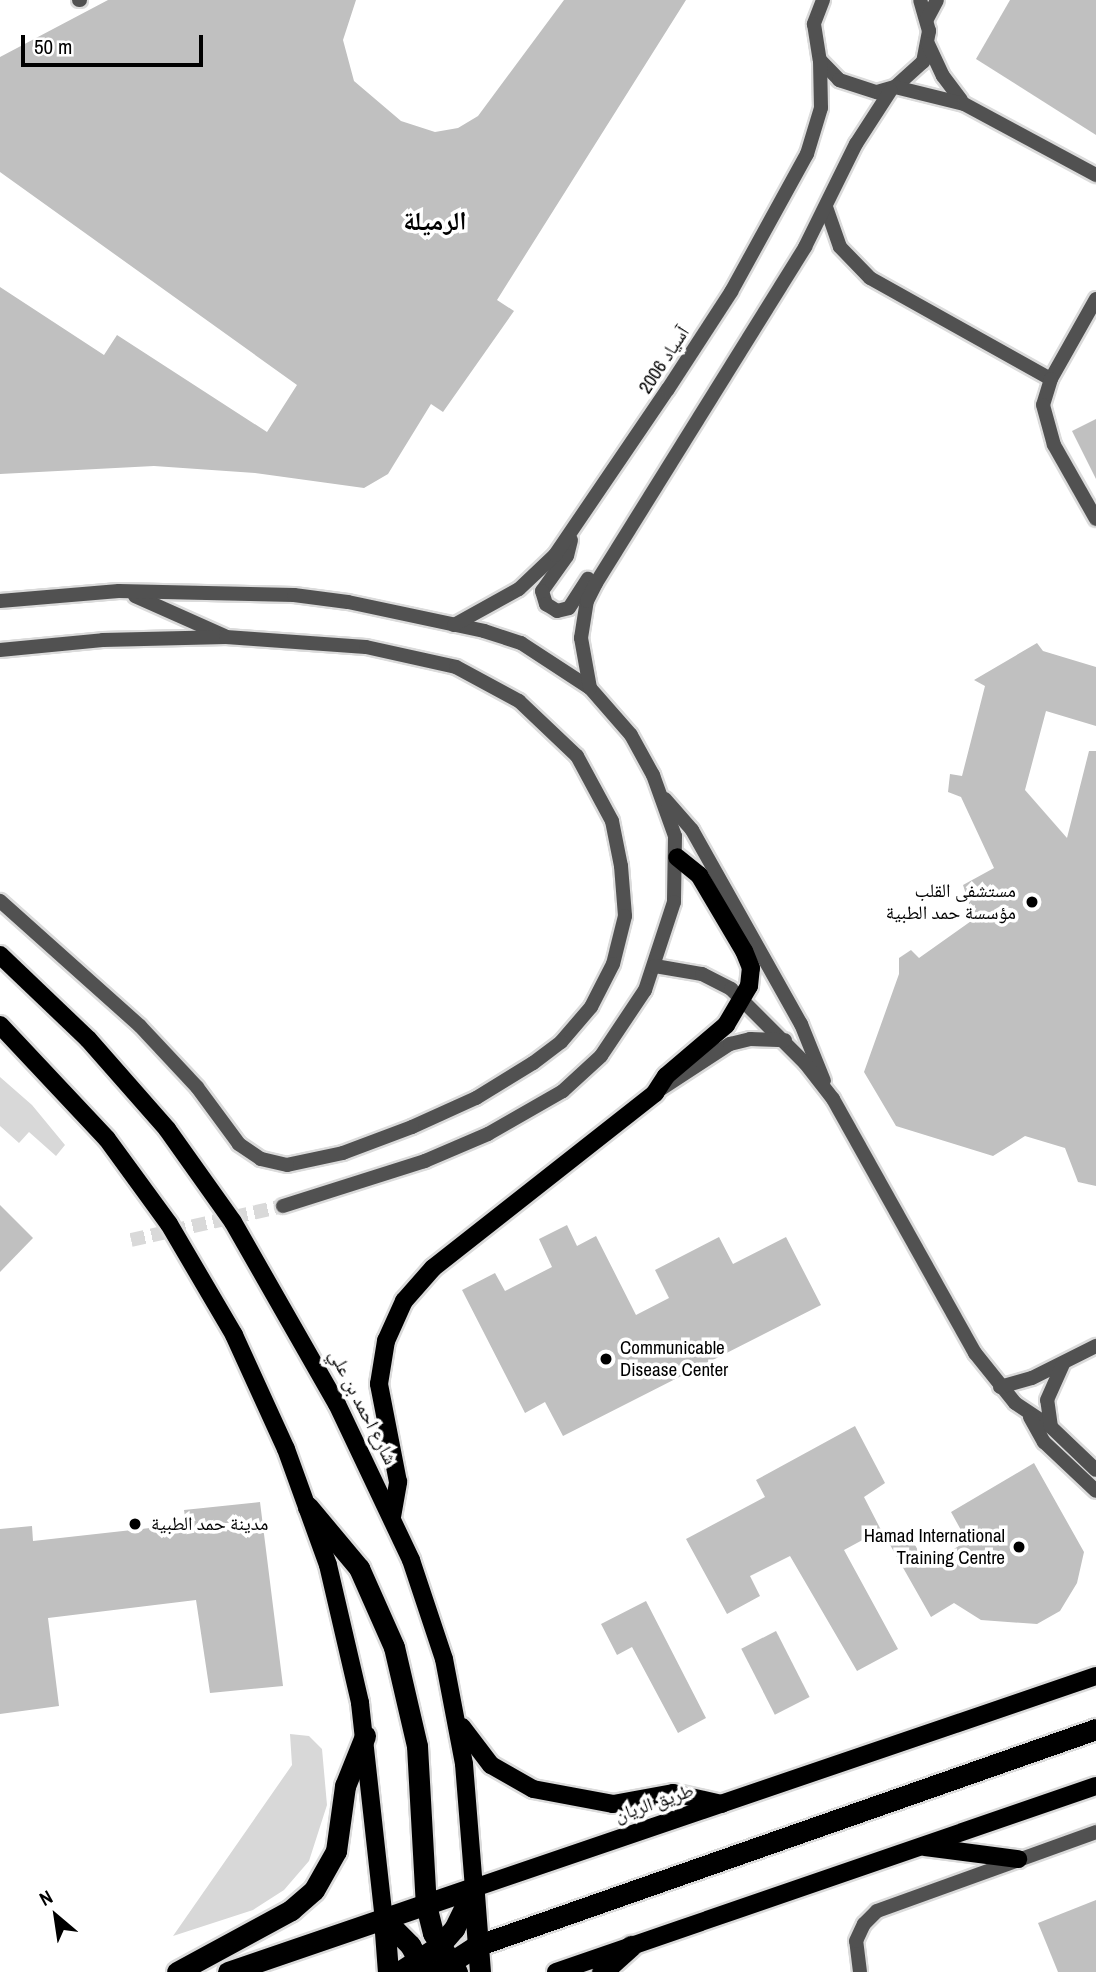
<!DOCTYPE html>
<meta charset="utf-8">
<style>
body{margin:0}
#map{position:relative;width:1096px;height:1972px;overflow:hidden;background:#fff;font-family:"Archivo Narrow","Noto Naskh Arabic",sans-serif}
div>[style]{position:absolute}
.green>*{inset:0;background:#d8d8d8}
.building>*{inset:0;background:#c0c0c0;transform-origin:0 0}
.street-tunnel>*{height:14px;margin-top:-7px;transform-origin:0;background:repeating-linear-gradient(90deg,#d9d9d9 0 14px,transparent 0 21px)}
.roads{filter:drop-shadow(2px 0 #dbdbdb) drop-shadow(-2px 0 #dbdbdb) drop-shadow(0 2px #dbdbdb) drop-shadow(0 -2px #dbdbdb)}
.street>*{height:14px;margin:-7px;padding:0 7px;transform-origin:7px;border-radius:7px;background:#515151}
.primary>*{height:18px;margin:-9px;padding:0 9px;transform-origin:9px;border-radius:9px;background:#000}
.highway>*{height:21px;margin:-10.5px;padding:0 10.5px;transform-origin:10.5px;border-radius:10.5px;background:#000}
.dots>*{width:19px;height:19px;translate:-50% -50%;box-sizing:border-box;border:4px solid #fff;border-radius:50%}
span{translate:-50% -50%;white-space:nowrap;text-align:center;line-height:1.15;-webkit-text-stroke:7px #fff;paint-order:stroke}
.street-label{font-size:19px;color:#000}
.poi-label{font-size:19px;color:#000}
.right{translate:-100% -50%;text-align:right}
.left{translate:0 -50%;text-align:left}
.district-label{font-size:26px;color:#000;font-weight:700}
.north{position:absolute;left:21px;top:1881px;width:70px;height:70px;-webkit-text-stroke:5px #fff;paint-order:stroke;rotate:331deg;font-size:19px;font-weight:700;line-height:28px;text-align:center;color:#000}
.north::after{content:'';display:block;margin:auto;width:24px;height:32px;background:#000;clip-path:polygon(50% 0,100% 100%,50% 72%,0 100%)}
.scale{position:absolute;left:21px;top:35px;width:182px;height:32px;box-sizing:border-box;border:4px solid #000;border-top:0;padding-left:9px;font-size:21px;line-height:24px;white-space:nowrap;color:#000;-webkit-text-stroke:5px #fff;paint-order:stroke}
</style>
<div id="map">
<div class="green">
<div style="clip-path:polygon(0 1077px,32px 1105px,65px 1145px,56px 1156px,29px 1132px,19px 1143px,0 1126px)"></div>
<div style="clip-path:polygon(290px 1734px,309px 1736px,322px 1749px,327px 1805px,309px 1861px,284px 1890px,253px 1910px,173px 1936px,292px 1765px)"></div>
</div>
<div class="building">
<div style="clip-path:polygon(108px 0,356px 0,343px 40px,354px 81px,401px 121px,435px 132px,458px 128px,478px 116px,564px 0,686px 0,497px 300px,514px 311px,443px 412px,431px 404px,388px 474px,364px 488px,255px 473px,154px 466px,0 474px,0 287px,104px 355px,117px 335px,267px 432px,297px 385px,0 172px,0 57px)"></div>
<div style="clip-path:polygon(1010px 0,1096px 0,1096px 135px,976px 59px)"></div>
<div style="clip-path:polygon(1096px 419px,1096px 479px,1072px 431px)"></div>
<div style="clip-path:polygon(1037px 643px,1043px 651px,1096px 667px,1096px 726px,1046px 711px,1025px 790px,1067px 838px,1089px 751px,1096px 751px,1096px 1186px,1078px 1182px,1065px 1148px,1025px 1136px,993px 1156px,896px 1126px,864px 1072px,899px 974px,899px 958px,911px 950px,919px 958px,974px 919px,963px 885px,994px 868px,961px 797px,948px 792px,950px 774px,962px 776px,985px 686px,974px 680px)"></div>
<div style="clip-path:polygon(0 1205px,33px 1238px,0 1272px)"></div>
<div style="clip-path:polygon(567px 1225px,577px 1246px,596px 1236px,636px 1315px,669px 1298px,655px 1270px,719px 1237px,733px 1264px,786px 1237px,821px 1305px,563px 1436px,545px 1402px,525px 1413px,462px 1290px,495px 1273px,505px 1291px,552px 1267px,539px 1239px)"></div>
<div style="clip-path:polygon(855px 1426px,885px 1483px,864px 1497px,881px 1530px,844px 1550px,898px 1649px,857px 1671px,790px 1556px,750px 1576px,760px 1596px,727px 1614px,686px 1539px,765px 1497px,756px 1480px)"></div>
<div style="clip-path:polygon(1034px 1463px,1084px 1552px,1077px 1583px,1060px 1611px,1037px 1624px,981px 1620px,954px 1603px,931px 1617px,889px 1543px,908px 1532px,921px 1556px,929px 1552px,934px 1561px,967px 1541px,951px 1512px)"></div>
<div style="clip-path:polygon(260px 1502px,283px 1686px,210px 1693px,196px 1600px,48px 1618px,59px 1706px,0 1714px,0 1529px,32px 1526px,33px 1541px,186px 1524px,184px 1510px)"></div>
<div style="clip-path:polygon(646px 1601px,706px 1718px,678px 1733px,632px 1647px,617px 1655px,601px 1624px)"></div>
<div style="left:776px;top:1631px;width:74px;height:39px;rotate:63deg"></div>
<div style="clip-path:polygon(1096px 1900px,1096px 1972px,1058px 1972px,1038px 1923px)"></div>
</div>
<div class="street-tunnel">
<div style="left:131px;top:1240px;width:156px;rotate:-12.6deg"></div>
</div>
<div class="roads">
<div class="street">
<div style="left:79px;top:0;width:1px"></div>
<div style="left:823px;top:0;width:26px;rotate:111deg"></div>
<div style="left:814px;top:24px;width:36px;rotate:81deg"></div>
<div style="left:820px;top:60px;width:28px;rotate:46deg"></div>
<div style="left:839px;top:80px;width:40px;rotate:18deg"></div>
<div style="left:877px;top:92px;width:19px;rotate:-16deg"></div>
<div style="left:895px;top:87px;width:38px;rotate:-42deg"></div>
<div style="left:923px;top:62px;width:32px;rotate:-79deg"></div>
<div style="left:929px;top:31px;width:32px;rotate:-106deg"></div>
<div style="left:927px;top:19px;width:21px;rotate:-62deg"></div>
<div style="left:928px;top:44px;width:35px;rotate:65deg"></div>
<div style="left:943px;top:76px;width:30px;rotate:53deg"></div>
<div style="left:895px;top:87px;width:71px;rotate:13.8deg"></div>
<div style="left:964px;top:104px;width:150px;rotate:28.3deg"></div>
<div style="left:826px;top:207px;width:42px;rotate:70.7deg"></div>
<div style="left:840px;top:247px;width:43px;rotate:45.9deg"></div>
<div style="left:870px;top:278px;width:207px;rotate:29.2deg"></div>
<div style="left:1096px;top:299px;width:92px;rotate:119.4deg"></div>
<div style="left:1051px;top:379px;width:27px;rotate:107deg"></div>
<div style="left:1043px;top:405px;width:41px;rotate:74.6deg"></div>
<div style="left:1054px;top:445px;width:85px;rotate:60.4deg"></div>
<div style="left:571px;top:540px;width:16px;rotate:104deg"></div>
<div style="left:567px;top:556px;width:43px;rotate:125.5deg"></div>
<div style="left:542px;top:591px;width:14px;rotate:73deg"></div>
<div style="left:546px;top:604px;width:13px;rotate:32deg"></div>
<div style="left:557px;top:611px;width:12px;rotate:-14deg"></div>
<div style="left:569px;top:608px;width:35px;rotate:-57deg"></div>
<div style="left:135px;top:596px;width:98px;rotate:24deg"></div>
<div style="left:0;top:601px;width:119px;rotate:-4.8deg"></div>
<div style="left:119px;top:591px;width:175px;rotate:1.3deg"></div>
<div style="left:294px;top:595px;width:54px;rotate:7.4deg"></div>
<div style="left:348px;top:602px;width:139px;rotate:12deg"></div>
<div style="left:484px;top:631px;width:39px;rotate:18deg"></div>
<div style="left:521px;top:643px;width:82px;rotate:33.1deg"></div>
<div style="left:590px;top:688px;width:62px;rotate:48.9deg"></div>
<div style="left:631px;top:735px;width:46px;rotate:61.2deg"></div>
<div style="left:653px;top:775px;width:65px;rotate:70.2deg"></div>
<div style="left:675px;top:836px;width:66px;rotate:90.9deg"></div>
<div style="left:674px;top:902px;width:93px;rotate:108.2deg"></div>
<div style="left:645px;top:990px;width:79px;rotate:123.7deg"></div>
<div style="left:601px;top:1056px;width:52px;rotate:137.4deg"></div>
<div style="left:563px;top:1091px;width:86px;rotate:150.2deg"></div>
<div style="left:488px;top:1134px;width:69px;rotate:156.8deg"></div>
<div style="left:425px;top:1161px;width:149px;rotate:162.4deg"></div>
<div style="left:454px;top:625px;width:74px;rotate:-29deg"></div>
<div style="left:519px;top:589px;width:50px;rotate:-43.4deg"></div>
<div style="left:555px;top:555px;width:201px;rotate:-55.8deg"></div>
<div style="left:668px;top:389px;width:116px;rotate:-57deg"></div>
<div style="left:731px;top:292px;width:158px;rotate:-61.2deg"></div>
<div style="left:807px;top:154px;width:48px;rotate:-73.1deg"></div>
<div style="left:821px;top:108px;width:48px;rotate:-91.2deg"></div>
<div style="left:0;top:650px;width:103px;rotate:-5.5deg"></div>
<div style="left:103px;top:640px;width:123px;rotate:-1.4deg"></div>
<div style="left:226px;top:637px;width:140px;rotate:4.1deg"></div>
<div style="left:366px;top:647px;width:92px;rotate:12.5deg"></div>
<div style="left:456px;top:667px;width:72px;rotate:28.4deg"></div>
<div style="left:519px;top:701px;width:80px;rotate:43.5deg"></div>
<div style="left:577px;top:756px;width:74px;rotate:61.7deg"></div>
<div style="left:612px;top:821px;width:46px;rotate:78.7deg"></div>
<div style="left:621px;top:866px;width:50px;rotate:85.4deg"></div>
<div style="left:625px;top:916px;width:49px;rotate:104deg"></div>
<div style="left:613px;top:964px;width:48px;rotate:117.1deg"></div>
<div style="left:591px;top:1007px;width:46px;rotate:130.6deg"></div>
<div style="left:561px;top:1042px;width:35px;rotate:143deg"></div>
<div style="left:533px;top:1063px;width:67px;rotate:148.4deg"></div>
<div style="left:476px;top:1098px;width:70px;rotate:155.6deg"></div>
<div style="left:412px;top:1127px;width:74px;rotate:159.4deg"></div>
<div style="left:343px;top:1153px;width:57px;rotate:167.9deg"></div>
<div style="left:287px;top:1165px;width:27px;rotate:-167deg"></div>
<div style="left:261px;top:1159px;width:27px;rotate:-146deg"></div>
<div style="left:239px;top:1144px;width:71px;rotate:-126.4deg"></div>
<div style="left:197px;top:1087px;width:83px;rotate:-133.1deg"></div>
<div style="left:140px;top:1026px;width:188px;rotate:-138.2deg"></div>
<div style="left:590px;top:688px;width:51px;rotate:-100.2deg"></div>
<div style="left:581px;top:638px;width:37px;rotate:-81deg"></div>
<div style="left:587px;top:601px;width:20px;rotate:-63deg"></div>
<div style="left:596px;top:583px;width:396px;rotate:-58.1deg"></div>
<div style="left:805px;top:247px;width:115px;rotate:-63.7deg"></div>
<div style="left:856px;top:144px;width:64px;rotate:-57.1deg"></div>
<div style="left:665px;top:799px;width:41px;rotate:48.9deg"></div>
<div style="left:692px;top:830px;width:223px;rotate:60.7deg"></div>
<div style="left:801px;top:1024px;width:61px;rotate:68deg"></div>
<div style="left:655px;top:966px;width:48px;rotate:9.7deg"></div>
<div style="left:702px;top:974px;width:33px;rotate:27deg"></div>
<div style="left:731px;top:989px;width:105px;rotate:45deg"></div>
<div style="left:805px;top:1063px;width:46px;rotate:52.1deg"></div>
<div style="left:833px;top:1099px;width:291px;rotate:60.8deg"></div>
<div style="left:975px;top:1353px;width:64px;rotate:51.3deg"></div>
<div style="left:1015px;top:1403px;width:43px;rotate:33.7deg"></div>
<div style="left:1051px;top:1427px;width:62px;rotate:43.7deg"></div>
<div style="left:655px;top:1093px;width:90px;rotate:-33.2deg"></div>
<div style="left:730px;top:1044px;width:21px;rotate:-14deg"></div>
<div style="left:750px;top:1039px;width:35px;rotate:2deg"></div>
<div style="left:1000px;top:1387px;width:33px;rotate:-16deg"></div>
<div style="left:1032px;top:1378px;width:72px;rotate:-26.6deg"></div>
<div style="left:1030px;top:1417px;width:29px;rotate:61deg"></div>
<div style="left:1044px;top:1442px;width:71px;rotate:43.3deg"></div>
<div style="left:1051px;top:1427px;width:27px;rotate:-98deg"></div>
<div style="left:1047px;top:1400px;width:39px;rotate:-66deg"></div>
<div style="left:860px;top:1972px;width:31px;rotate:-97deg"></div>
<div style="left:856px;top:1941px;width:19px;rotate:-65deg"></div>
<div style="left:864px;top:1924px;width:18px;rotate:-45deg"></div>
<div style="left:877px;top:1911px;width:233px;rotate:-19.8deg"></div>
</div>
<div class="primary">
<div style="left:0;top:955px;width:122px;rotate:43.7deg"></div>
<div style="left:88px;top:1039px;width:120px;rotate:48.7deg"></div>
<div style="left:167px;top:1129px;width:114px;rotate:54.6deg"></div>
<div style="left:233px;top:1222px;width:210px;rotate:60.3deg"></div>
<div style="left:337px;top:1404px;width:173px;rotate:64.6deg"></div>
<div style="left:411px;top:1560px;width:104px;rotate:71.6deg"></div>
<div style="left:444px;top:1659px;width:107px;rotate:79.2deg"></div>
<div style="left:464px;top:1764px;width:124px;rotate:85.4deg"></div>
<div style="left:474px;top:1888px;width:657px;rotate:-18.82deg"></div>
<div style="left:0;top:1025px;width:156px;rotate:46.8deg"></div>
<div style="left:107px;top:1139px;width:105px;rotate:53.9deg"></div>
<div style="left:169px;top:1224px;width:129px;rotate:59.6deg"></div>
<div style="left:234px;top:1335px;width:125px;rotate:65.5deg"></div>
<div style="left:286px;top:1449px;width:123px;rotate:70.1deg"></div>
<div style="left:328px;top:1565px;width:142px;rotate:76.9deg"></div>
<div style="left:360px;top:1703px;width:217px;rotate:83.7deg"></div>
<div style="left:392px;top:1517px;width:36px;rotate:-80deg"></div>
<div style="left:398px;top:1482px;width:100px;rotate:-101deg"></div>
<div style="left:379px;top:1384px;width:44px;rotate:-80.8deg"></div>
<div style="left:386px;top:1341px;width:44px;rotate:-65.8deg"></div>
<div style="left:404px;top:1301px;width:44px;rotate:-48.7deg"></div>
<div style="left:433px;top:1268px;width:283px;rotate:-38.2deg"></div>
<div style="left:655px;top:1093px;width:20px;rotate:-57deg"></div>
<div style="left:666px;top:1076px;width:79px;rotate:-40.4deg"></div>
<div style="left:726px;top:1025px;width:45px;rotate:-59.5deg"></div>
<div style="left:749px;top:986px;width:18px;rotate:-84deg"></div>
<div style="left:751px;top:968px;width:18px;rotate:-112deg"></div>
<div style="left:744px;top:951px;width:88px;rotate:-120.6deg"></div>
<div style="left:699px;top:875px;width:28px;rotate:-141deg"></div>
<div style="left:462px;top:1727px;width:48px;rotate:52.7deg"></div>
<div style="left:491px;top:1765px;width:48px;rotate:29.7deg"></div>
<div style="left:533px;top:1789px;width:81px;rotate:10.6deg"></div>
<div style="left:613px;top:1804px;width:61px;rotate:-10.4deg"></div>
<div style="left:673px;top:1793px;width:50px;rotate:12.7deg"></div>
<div style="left:925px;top:1847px;width:94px;rotate:7.4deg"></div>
<div style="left:556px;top:1972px;width:571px;rotate:-19.01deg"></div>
</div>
<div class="highway">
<div style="left:308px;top:1507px;width:80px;rotate:50.1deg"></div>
<div style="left:359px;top:1568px;width:86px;rotate:66.1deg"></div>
<div style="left:394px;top:1647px;width:102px;rotate:76.9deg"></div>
<div style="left:417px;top:1746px;width:159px;rotate:86.8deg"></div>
<div style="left:426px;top:1905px;width:29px;rotate:76deg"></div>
<div style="left:433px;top:1933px;width:46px;rotate:58.4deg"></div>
<div style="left:474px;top:1894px;width:78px;rotate:85.6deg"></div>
<div style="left:384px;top:1919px;width:37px;rotate:45deg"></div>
<div style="left:410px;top:1945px;width:31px;rotate:61deg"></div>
<div style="left:384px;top:1919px;width:53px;rotate:85.7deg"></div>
<div style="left:177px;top:1972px;width:130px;rotate:-28.5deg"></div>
<div style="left:291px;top:1910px;width:30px;rotate:-41deg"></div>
<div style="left:314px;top:1890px;width:45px;rotate:-60.6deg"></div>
<div style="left:336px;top:1851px;width:66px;rotate:-82.1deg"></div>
<div style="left:345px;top:1786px;width:54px;rotate:-68.2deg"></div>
<div style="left:228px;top:1972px;width:260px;rotate:-18.9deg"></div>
<div style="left:399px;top:1972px;width:48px;rotate:-33deg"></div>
<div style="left:439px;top:1946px;width:23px;rotate:-49deg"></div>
<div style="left:454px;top:1929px;width:46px;rotate:-64deg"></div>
<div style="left:436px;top:1972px;width:48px;rotate:-33deg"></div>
<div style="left:476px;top:1946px;width:657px;rotate:-19.29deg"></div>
<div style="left:602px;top:1972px;width:39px;rotate:-42deg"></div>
</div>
</div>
<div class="dots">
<div style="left:1032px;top:902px;background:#000"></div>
<div style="left:606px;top:1359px;background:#000"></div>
<div style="left:135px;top:1524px;background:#000"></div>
<div style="left:1019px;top:1547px;background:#000"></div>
</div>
<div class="street-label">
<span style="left:664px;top:360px;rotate:-57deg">آسياد 2006</span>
<span style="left:363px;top:1407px;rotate:63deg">شارع احمد بن علي</span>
<span style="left:654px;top:1803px;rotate:-19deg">طريق الريان</span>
</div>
<div class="poi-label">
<span class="right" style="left:1016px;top:902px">مستشفى القلب<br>مؤسسة حمد الطبية</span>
<span class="left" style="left:620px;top:1359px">Communicable<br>Disease Center</span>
<span class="left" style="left:151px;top:1524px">مدينة حمد الطبية</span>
<span class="right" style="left:1005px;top:1547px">Hamad International<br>Training Centre</span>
</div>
<div class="district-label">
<span style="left:435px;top:221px">الرميلة</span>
</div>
<div class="north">N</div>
<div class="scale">50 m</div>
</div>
